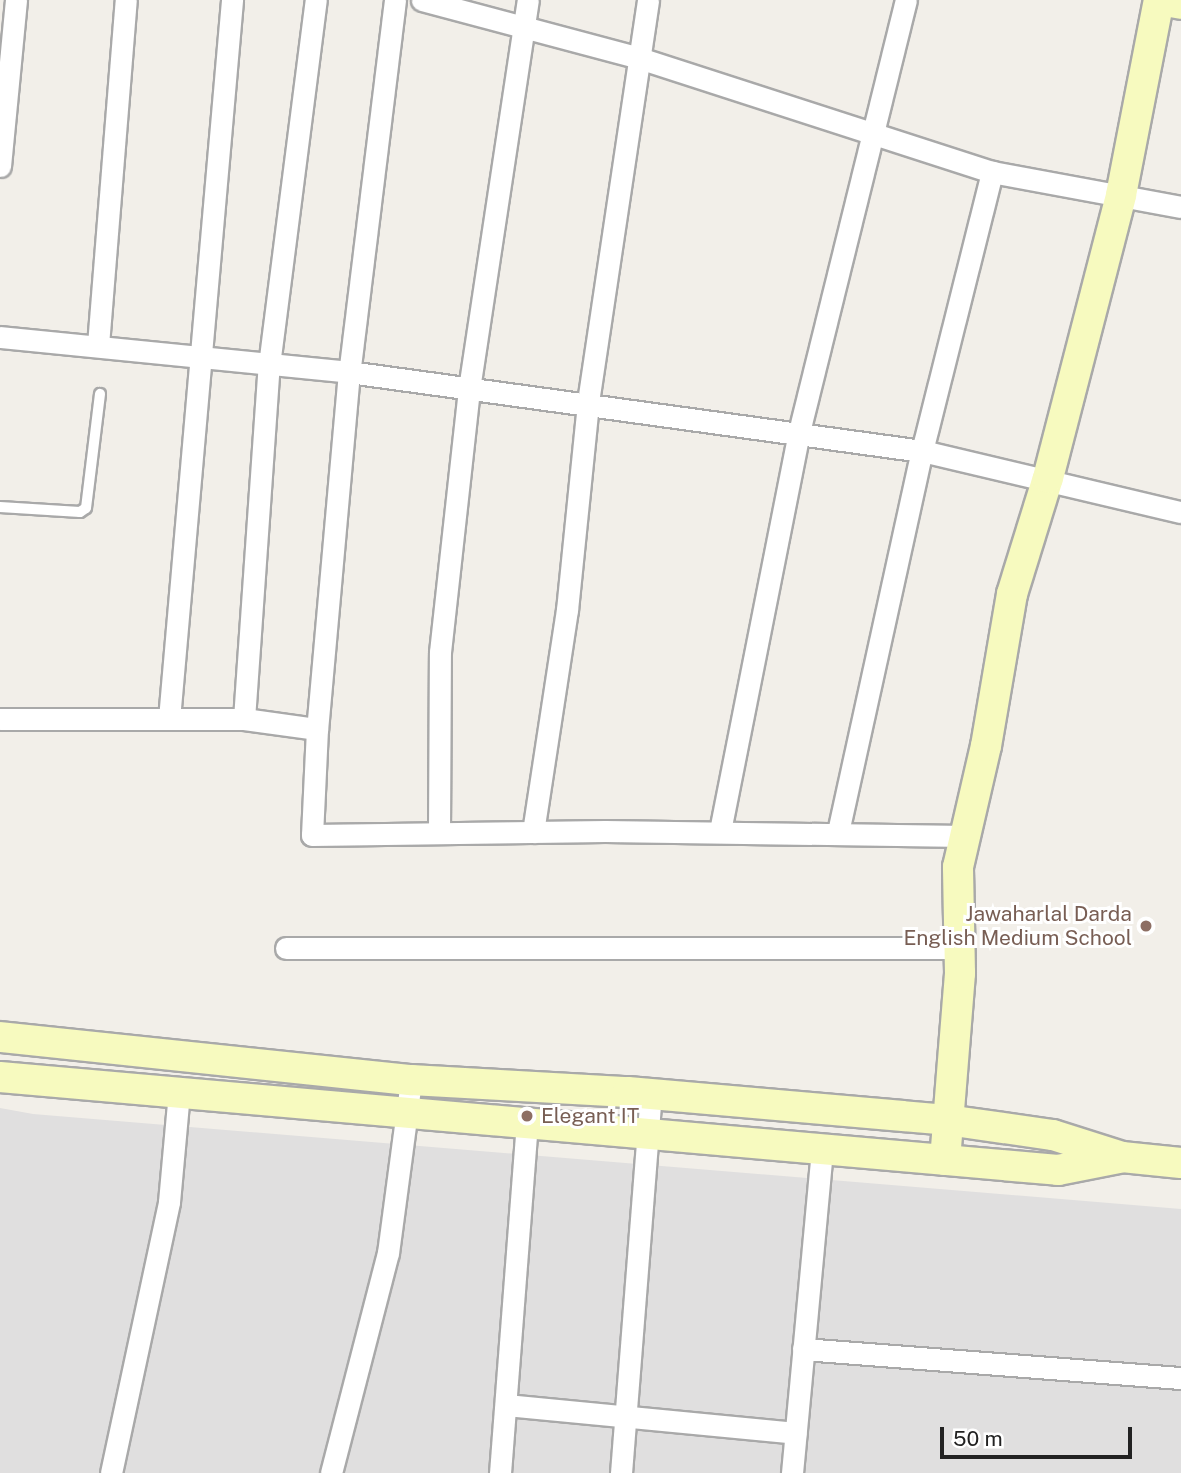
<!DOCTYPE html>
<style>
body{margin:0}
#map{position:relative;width:1181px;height:1473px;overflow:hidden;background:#f2efe9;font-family:"Public Sans",sans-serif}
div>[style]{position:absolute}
.residential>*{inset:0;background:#e0dfdf}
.roads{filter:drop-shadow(2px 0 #a9a9a9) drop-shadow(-2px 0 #a9a9a9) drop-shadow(0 2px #a9a9a9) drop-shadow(0 -2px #a9a9a9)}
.lane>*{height:10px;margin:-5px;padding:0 5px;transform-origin:5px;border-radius:5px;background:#fff}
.street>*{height:21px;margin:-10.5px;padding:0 10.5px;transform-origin:10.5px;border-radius:10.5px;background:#fff}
.secondary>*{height:30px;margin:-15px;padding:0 15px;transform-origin:15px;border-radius:15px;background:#f7fabf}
.dots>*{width:19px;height:19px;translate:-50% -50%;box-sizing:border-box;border:4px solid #fff;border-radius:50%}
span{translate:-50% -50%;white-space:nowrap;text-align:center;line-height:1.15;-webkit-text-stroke:6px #fff;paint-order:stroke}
.education-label{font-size:21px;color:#785e54}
.right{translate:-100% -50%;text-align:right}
.left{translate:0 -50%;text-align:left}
.scale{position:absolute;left:940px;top:1427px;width:192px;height:32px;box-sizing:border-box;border:4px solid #222;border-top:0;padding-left:9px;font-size:21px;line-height:24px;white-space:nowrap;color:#222;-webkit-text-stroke:5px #fff;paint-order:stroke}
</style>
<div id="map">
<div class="residential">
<div style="clip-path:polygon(0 1108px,33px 1114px,1181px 1209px,1181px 1473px,0 1473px)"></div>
</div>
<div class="roads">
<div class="lane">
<div style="left:0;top:507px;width:80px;rotate:3.6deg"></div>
<div style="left:80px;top:512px;width:7px;rotate:-34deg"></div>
<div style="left:86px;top:508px;width:115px;rotate:-83deg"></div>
</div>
<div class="street">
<div style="left:395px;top:0;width:375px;rotate:97deg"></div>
<div style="left:349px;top:372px;width:358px;rotate:95.1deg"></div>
<div style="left:317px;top:729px;width:106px;rotate:92.7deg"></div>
<div style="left:312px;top:835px;width:293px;rotate:-0.8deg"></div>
<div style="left:605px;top:831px;width:361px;rotate:0.8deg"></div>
<div style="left:422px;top:0;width:221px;rotate:14.9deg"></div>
<div style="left:636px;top:57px;width:374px;rotate:17.9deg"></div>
<div style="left:992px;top:172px;width:192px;rotate:10.5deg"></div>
<div style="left:0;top:166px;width:167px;rotate:-84.5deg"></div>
<div style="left:0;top:337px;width:351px;rotate:5.7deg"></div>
<div style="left:349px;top:372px;width:578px;rotate:7.85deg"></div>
<div style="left:922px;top:451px;width:266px;rotate:13.3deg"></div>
<div style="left:98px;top:345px;width:346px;rotate:-85.4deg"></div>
<div style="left:0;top:719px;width:244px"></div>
<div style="left:244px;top:719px;width:74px;rotate:7.8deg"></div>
<div style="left:169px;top:719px;width:722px;rotate:-84.99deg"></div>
<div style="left:244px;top:719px;width:355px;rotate:-86deg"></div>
<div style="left:269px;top:365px;width:368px;rotate:-82.7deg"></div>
<div style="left:720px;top:831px;width:403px;rotate:-78.8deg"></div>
<div style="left:798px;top:436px;width:449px;rotate:-76.1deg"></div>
<div style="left:533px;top:832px;width:225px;rotate:-81.3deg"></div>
<div style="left:567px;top:610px;width:209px;rotate:-84.2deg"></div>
<div style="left:588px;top:402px;width:406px;rotate:-81.5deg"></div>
<div style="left:838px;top:832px;width:390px;rotate:-77.6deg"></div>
<div style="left:922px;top:451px;width:288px;rotate:-75.9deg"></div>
<div style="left:439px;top:833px;width:181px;rotate:-89.7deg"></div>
<div style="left:440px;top:652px;width:265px;rotate:-83.7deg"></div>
<div style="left:469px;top:389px;width:393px;rotate:-81.4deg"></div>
<div style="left:286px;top:948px;width:674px"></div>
<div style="left:803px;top:1349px;width:379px;rotate:4.4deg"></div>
<div style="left:506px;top:1405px;width:291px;rotate:5.5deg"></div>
<div style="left:111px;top:1473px;width:277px;rotate:-77.9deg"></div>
<div style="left:169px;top:1202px;width:109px;rotate:-84.8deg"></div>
<div style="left:331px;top:1473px;width:227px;rotate:-75.5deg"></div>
<div style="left:388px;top:1253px;width:175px;rotate:-82.4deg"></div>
<div style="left:500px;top:1473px;width:350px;rotate:-85.6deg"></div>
<div style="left:621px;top:1473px;width:380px;rotate:-85.5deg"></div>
<div style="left:792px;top:1473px;width:323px;rotate:-84.7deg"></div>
</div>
<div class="secondary">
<div style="left:0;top:1037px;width:413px;rotate:6deg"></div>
<div style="left:411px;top:1080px;width:217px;rotate:3.2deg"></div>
<div style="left:628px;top:1092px;width:320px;rotate:5deg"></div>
<div style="left:947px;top:1120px;width:107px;rotate:8.1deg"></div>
<div style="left:1053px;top:1135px;width:72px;rotate:17.7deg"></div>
<div style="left:1122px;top:1157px;width:59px;rotate:5.8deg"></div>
<div style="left:0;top:1077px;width:1062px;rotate:5.02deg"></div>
<div style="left:1058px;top:1170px;width:62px;rotate:-11.1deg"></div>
<div style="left:945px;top:1160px;width:188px;rotate:-85.4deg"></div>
<div style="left:960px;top:973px;width:106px;rotate:-91.1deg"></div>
<div style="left:958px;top:867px;width:124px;rotate:-77deg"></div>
<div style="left:986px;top:746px;width:154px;rotate:-80.3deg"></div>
<div style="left:1012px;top:594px;width:121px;rotate:-72.8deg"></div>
<div style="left:1048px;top:478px;width:292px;rotate:-75.5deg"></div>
<div style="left:1121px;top:195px;width:199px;rotate:-79deg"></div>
<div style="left:1159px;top:0;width:22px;rotate:10deg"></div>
</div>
</div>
<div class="dots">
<div style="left:1146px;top:926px;background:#8d6e63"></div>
<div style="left:527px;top:1116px;background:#8d6e63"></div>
</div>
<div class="education-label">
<span class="right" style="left:1132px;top:926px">Jawaharlal Darda<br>English Medium School</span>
<span class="left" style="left:541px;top:1116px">Elegant IT</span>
</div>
<div class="scale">50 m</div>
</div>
